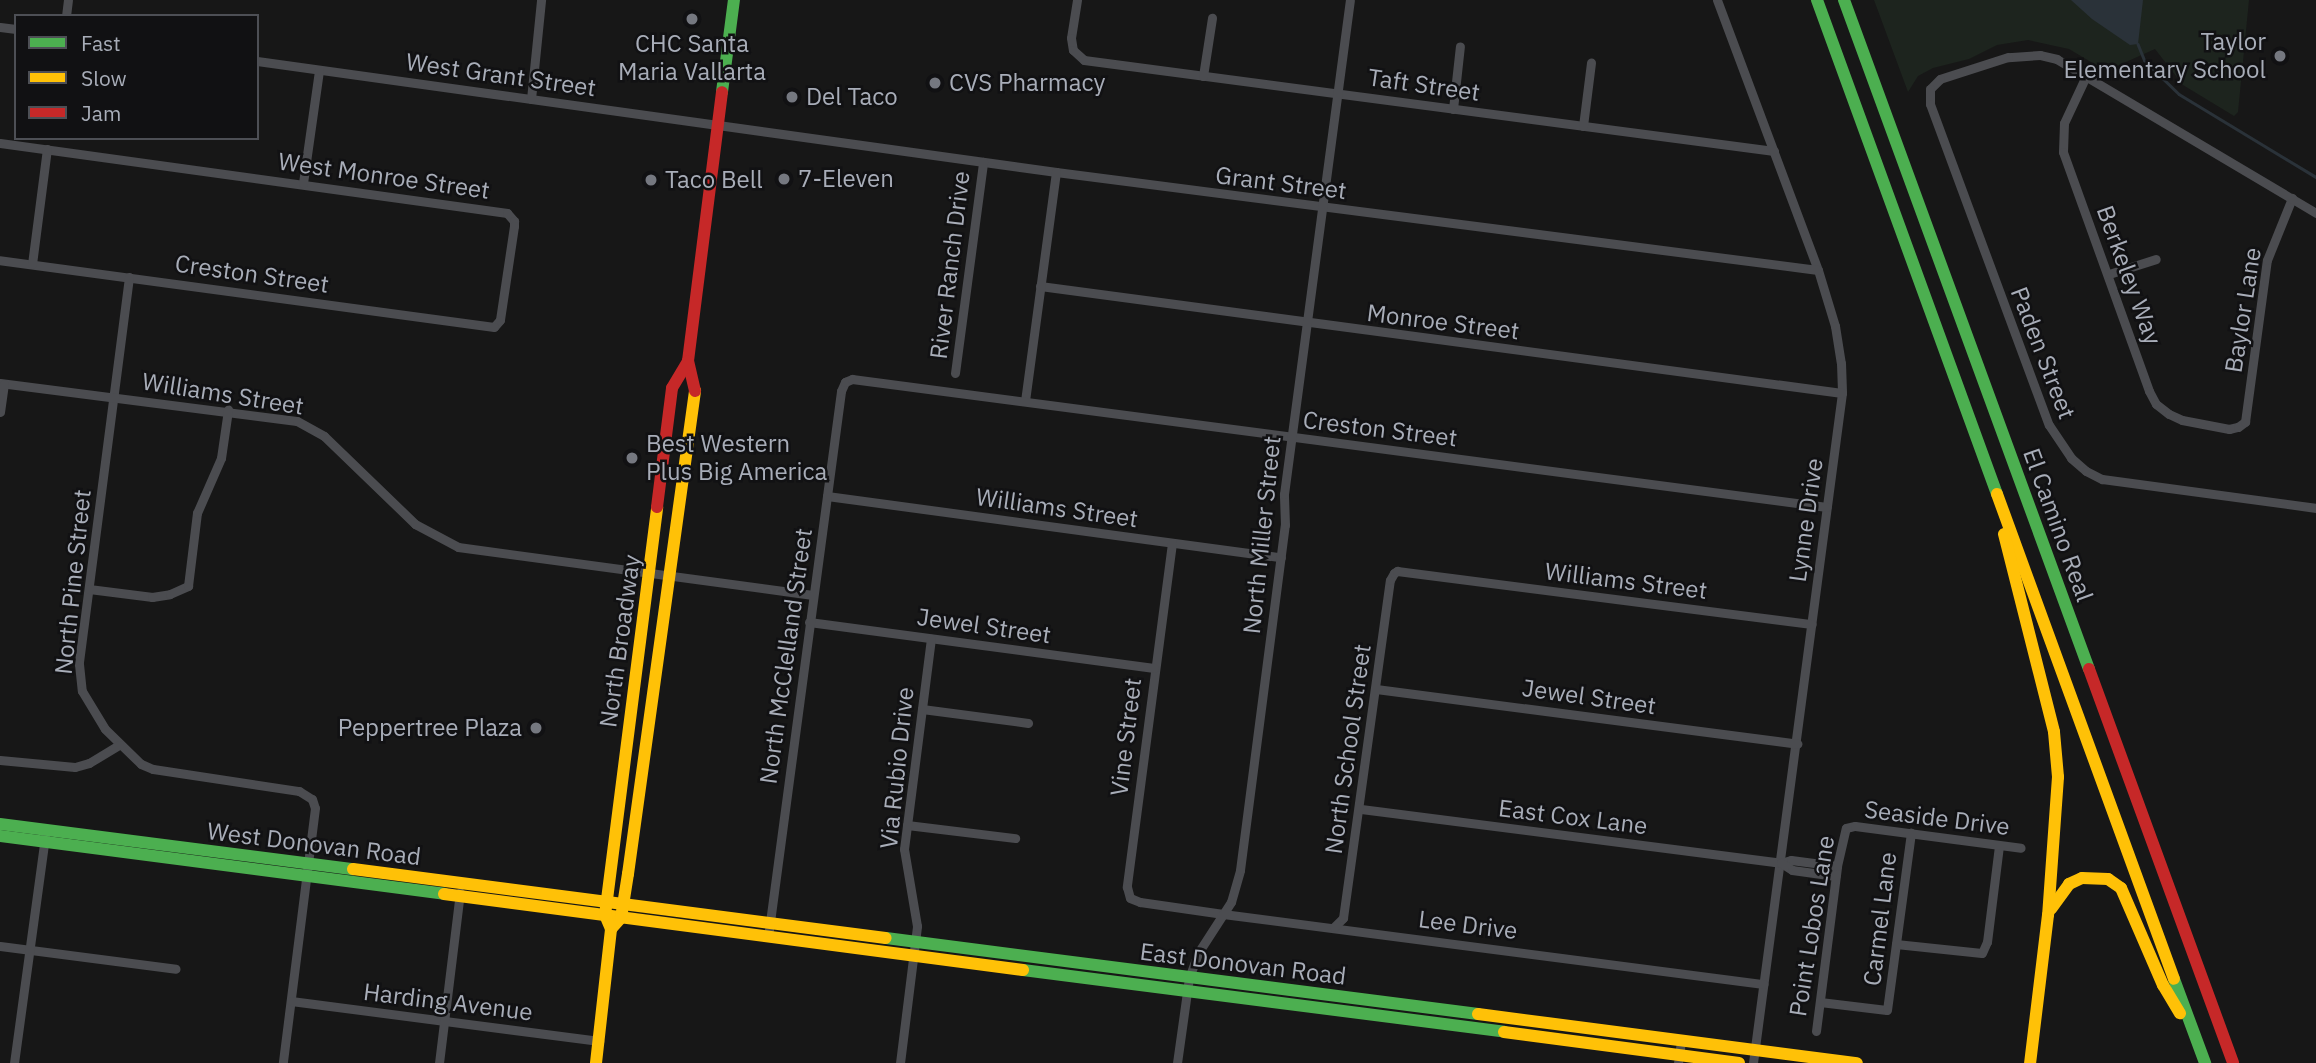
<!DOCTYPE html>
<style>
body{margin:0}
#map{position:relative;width:2316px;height:1063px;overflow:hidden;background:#171717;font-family:"IBM Plex Sans",sans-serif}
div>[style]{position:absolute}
.green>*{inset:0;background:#1d241e}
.water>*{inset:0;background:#2a3239}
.stream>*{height:2.5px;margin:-1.25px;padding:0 1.25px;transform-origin:1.25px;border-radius:1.25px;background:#2a3239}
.street>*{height:9px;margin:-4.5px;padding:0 4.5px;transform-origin:4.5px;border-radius:4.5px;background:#4b4c50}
.fast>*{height:12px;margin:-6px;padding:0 6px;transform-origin:6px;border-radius:6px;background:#4caf50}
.slow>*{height:12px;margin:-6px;padding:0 6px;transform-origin:6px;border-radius:6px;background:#ffc107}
.jam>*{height:12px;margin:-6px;padding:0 6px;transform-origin:6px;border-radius:6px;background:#c62828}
.dots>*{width:19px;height:19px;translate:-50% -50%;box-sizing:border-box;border:4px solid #111113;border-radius:50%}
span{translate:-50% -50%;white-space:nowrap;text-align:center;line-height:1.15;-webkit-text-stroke:5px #111113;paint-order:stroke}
.poi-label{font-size:24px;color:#a8adb8}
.right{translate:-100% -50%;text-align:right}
.left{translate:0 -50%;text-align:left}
.street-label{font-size:24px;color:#a8adb8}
.legend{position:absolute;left:14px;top:14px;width:245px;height:126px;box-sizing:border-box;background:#111113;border:2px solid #4d4f55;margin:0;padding:9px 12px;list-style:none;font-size:21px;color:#a8adb8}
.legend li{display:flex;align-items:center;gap:14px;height:35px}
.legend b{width:35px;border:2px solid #4d4f55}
</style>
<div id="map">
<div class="green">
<div style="clip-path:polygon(1874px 0,2249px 0,2238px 112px,2234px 116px,2183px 85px,2155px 49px,2106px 71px,2069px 49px,2028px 40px,1997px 45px,1969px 59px,1933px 68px,1918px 76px,1908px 92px)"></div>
</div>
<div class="water">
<div style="clip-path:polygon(2071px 0,2143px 0,2138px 44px,2130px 45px,2092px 19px)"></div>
</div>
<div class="stream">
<div style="left:2138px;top:44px;width:18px;rotate:68deg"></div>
<div style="left:2145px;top:61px;width:47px;rotate:44.1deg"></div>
<div style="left:2179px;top:94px;width:160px;rotate:31.2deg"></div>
</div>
<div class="street">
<div style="left:1077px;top:0;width:38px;rotate:99deg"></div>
<div style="left:1071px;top:38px;width:12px;rotate:81deg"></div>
<div style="left:1073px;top:50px;width:15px;rotate:42deg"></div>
<div style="left:1084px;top:60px;width:696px;rotate:7.51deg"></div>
<div style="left:1717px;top:0;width:288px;rotate:69.5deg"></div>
<div style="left:1818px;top:270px;width:59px;rotate:73.1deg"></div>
<div style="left:1835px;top:326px;width:37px;rotate:81deg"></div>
<div style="left:1841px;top:363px;width:30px;rotate:88deg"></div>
<div style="left:1842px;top:393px;width:676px;rotate:97.57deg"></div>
<div style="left:66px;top:16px;width:16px;rotate:-83deg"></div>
<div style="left:0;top:27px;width:16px;rotate:7deg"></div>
<div style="left:257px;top:61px;width:807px;rotate:7.91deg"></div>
<div style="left:1056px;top:172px;width:768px;rotate:7.33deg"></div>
<div style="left:1203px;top:76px;width:59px;rotate:-81.2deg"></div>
<div style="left:2086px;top:76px;width:52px;rotate:115.1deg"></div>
<div style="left:2064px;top:123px;width:29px;rotate:92deg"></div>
<div style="left:2063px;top:152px;width:254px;rotate:70.2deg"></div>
<div style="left:2149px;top:391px;width:15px;rotate:62deg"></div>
<div style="left:2156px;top:404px;width:16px;rotate:38deg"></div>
<div style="left:2169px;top:414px;width:14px;rotate:25deg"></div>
<div style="left:2182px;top:420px;width:48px;rotate:10.8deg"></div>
<div style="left:2229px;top:429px;width:9px;rotate:-13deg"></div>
<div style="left:2238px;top:427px;width:9px;rotate:-36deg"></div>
<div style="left:2245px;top:422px;width:163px;rotate:-82.3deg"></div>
<div style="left:2267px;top:260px;width:67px;rotate:-68deg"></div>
<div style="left:531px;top:99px;width:100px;rotate:-84.2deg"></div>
<div style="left:1453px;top:109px;width:63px;rotate:-83.7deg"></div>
<div style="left:1583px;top:126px;width:64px;rotate:-82.8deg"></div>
<div style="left:0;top:143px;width:512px;rotate:7.86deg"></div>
<div style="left:507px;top:213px;width:11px;rotate:49deg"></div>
<div style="left:514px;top:221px;width:5px;rotate:90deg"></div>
<div style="left:514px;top:226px;width:95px;rotate:98.5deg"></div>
<div style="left:500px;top:320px;width:9px;rotate:131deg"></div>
<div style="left:494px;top:327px;width:499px;rotate:-172.3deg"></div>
<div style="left:303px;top:183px;width:114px;rotate:-81.9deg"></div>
<div style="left:2316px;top:213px;width:301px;rotate:-149.3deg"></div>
<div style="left:2057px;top:59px;width:17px;rotate:-167deg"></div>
<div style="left:2040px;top:55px;width:32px;rotate:176deg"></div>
<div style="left:2008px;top:57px;width:71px;rotate:162.1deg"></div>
<div style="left:1940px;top:79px;width:14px;rotate:135deg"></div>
<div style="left:1930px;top:89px;width:15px;rotate:90deg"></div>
<div style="left:1930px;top:104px;width:342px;rotate:69.7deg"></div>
<div style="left:2049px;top:425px;width:40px;rotate:56deg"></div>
<div style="left:2071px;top:458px;width:20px;rotate:41deg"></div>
<div style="left:2086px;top:471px;width:18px;rotate:27deg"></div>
<div style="left:2102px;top:479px;width:216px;rotate:7.7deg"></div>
<div style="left:32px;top:264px;width:116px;rotate:-82.6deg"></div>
<div style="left:2109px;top:274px;width:49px;rotate:-17.7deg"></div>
<div style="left:129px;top:277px;width:390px;rotate:97.4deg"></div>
<div style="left:79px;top:664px;width:27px;rotate:84deg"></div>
<div style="left:82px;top:691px;width:44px;rotate:58.8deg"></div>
<div style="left:105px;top:729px;width:50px;rotate:44.2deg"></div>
<div style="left:141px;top:764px;width:13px;rotate:23deg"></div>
<div style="left:153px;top:769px;width:148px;rotate:8.6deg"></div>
<div style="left:299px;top:791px;width:15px;rotate:32deg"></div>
<div style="left:312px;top:799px;width:9px;rotate:72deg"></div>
<div style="left:315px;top:808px;width:257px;rotate:97.2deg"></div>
<div style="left:1040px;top:286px;width:809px;rotate:7.6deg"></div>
<div style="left:955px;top:373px;width:213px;rotate:-82.4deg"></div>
<div style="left:0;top:383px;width:299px;rotate:7.3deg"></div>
<div style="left:297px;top:421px;width:31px;rotate:29deg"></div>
<div style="left:324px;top:436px;width:127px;rotate:44deg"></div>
<div style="left:415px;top:524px;width:49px;rotate:28.1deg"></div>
<div style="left:458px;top:547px;width:358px;rotate:7.7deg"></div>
<div style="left:1025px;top:401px;width:231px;rotate:-82.3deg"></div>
<div style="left:0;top:412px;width:28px;rotate:-82deg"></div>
<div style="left:827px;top:496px;width:458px;rotate:7.7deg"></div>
<div style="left:1172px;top:543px;width:347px;rotate:97.5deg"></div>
<div style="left:1127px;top:887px;width:11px;rotate:75deg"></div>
<div style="left:1130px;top:898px;width:11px;rotate:22deg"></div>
<div style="left:1140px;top:902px;width:84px;rotate:8.2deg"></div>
<div style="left:1223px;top:914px;width:545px;rotate:7.39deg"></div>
<div style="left:89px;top:589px;width:64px;rotate:7.2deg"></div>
<div style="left:152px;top:597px;width:18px;rotate:-9deg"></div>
<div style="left:170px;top:594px;width:20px;rotate:-24deg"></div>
<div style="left:188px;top:586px;width:74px;rotate:-83deg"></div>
<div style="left:197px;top:513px;width:60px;rotate:-66.4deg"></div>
<div style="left:221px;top:458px;width:49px;rotate:-81.7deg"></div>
<div style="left:809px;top:622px;width:348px;rotate:7.6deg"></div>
<div style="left:1376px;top:689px;width:425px;rotate:7.4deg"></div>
<div style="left:922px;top:709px;width:107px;rotate:7.5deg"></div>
<div style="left:0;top:760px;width:75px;rotate:5.3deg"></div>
<div style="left:75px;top:767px;width:15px;rotate:-16deg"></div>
<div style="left:89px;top:763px;width:35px;rotate:-31deg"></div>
<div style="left:1361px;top:809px;width:423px;rotate:7.3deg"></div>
<div style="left:1781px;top:863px;width:10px;rotate:-17deg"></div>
<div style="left:1791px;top:860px;width:46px;rotate:7.4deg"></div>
<div style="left:907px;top:825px;width:109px;rotate:6.9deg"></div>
<div style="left:1781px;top:863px;width:13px;rotate:32deg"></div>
<div style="left:1792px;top:870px;width:44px;rotate:7.8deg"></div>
<div style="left:1334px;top:927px;width:13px;rotate:-45deg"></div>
<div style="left:1343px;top:918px;width:341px;rotate:-82.1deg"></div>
<div style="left:1390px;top:580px;width:8px;rotate:-60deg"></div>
<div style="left:1394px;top:573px;width:4px;rotate:-34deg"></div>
<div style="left:1397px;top:571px;width:418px;rotate:7.3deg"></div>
<div style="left:768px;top:937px;width:551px;rotate:-82.38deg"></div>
<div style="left:841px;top:391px;width:10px;rotate:-66deg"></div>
<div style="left:845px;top:382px;width:8px;rotate:-23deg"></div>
<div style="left:852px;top:379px;width:983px;rotate:7.48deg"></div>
<div style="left:1896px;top:944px;width:86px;rotate:6deg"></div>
<div style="left:1982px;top:953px;width:12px;rotate:-66deg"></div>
<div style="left:1987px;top:942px;width:97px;rotate:-82.9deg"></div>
<div style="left:0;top:946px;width:177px;rotate:7.4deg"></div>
<div style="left:291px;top:1001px;width:311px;rotate:7.4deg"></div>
<div style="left:1820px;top:1002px;width:67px;rotate:6.8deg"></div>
<div style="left:1887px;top:1010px;width:179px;rotate:-82.3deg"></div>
<div style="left:1816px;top:1031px;width:166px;rotate:-82.7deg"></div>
<div style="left:1837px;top:866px;width:39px;rotate:-77deg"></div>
<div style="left:1846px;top:828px;width:9px;rotate:-13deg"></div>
<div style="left:1855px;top:826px;width:167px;rotate:7.5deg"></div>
<div style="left:14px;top:1063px;width:229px;rotate:-82.2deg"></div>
<div style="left:439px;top:1063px;width:172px;rotate:-83deg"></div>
<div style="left:900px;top:1063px;width:138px;rotate:-82.9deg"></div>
<div style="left:917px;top:926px;width:78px;rotate:-99.6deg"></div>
<div style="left:904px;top:849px;width:212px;rotate:-82.7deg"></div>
<div style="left:1177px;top:1063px;width:86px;rotate:-82deg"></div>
<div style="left:1189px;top:978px;width:27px;rotate:-70deg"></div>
<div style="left:1198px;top:953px;width:61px;rotate:-57.1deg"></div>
<div style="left:1231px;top:902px;width:33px;rotate:-74deg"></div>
<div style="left:1240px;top:870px;width:348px;rotate:-82.6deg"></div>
<div style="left:1285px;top:525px;width:31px;rotate:-92deg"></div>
<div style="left:1284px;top:494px;width:498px;rotate:-82.4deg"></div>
<div style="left:1678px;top:1063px;width:21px;rotate:-82deg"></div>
</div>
<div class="fast">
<div style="left:1817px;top:0;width:526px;rotate:69.98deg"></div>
<div style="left:1844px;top:0;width:712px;rotate:69.89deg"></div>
<div style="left:722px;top:92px;width:93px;rotate:-82.6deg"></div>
<div style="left:0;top:824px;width:356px;rotate:7.3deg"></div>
<div style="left:0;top:836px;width:448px;rotate:7.4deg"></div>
<div style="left:886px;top:938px;width:597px;rotate:7.32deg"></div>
<div style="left:1023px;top:970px;width:485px;rotate:7.3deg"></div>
<div style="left:2174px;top:979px;width:90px;rotate:69.7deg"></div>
</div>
<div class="slow">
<div style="left:1997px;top:494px;width:516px;rotate:69.95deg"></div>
<div style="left:2004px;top:534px;width:204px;rotate:75.8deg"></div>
<div style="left:2054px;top:732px;width:45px;rotate:84.9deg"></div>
<div style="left:2058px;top:777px;width:138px;rotate:94.1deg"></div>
<div style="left:2048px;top:915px;width:149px;rotate:96.9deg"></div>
<div style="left:353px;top:869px;width:537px;rotate:7.38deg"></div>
<div style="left:444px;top:894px;width:584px;rotate:7.48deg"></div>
<div style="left:2051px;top:909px;width:31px;rotate:-54deg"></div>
<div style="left:2069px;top:884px;width:14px;rotate:-25deg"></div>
<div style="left:2082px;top:878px;width:26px;rotate:2deg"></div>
<div style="left:2108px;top:879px;width:16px;rotate:35deg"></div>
<div style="left:2121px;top:888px;width:106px;rotate:66.6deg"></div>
<div style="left:2163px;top:985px;width:33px;rotate:59deg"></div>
<div style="left:611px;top:929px;width:15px;rotate:-48deg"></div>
<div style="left:621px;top:918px;width:45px;rotate:-81deg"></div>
<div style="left:628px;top:874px;width:488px;rotate:-82.1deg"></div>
<div style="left:1478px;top:1014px;width:382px;rotate:7.4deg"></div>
<div style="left:1504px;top:1032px;width:237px;rotate:7.5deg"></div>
<div style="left:596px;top:1063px;width:135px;rotate:-83.6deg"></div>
<div style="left:611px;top:929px;width:15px;rotate:-113deg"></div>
<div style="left:605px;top:915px;width:411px;rotate:-82.7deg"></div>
</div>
<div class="jam">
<div style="left:695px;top:391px;width:31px;rotate:-103deg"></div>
<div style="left:688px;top:361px;width:271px;rotate:-82.8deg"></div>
<div style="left:657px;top:507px;width:120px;rotate:-82.8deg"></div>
<div style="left:672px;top:388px;width:31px;rotate:-59deg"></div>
<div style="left:2089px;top:669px;width:419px;rotate:69.9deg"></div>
</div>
<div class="dots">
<div style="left:692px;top:19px;background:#757880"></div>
<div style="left:2280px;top:56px;background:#757880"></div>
<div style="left:935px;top:83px;background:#757880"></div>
<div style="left:792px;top:97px;background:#757880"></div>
<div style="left:784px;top:179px;background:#757880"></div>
<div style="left:651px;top:180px;background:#757880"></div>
<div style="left:632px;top:458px;background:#757880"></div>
<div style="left:536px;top:728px;background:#757880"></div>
</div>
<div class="poi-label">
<span class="right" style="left:2266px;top:56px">Taylor<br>Elementary School</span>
<span style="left:692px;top:58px">CHC Santa<br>Maria Vallarta</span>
<span class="left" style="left:949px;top:83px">CVS Pharmacy</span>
<span class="left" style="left:806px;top:97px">Del Taco</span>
<span class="left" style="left:798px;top:179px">7-Eleven</span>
<span class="left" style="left:665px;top:180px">Taco Bell</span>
<span class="left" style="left:646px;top:458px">Best Western<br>Plus Big America</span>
<span class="right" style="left:522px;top:728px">Peppertree Plaza</span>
</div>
<div class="street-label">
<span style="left:501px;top:75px;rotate:8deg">West Grant Street</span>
<span style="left:1424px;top:85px;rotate:8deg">Taft Street</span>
<span style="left:384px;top:176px;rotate:8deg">West Monroe Street</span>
<span style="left:1281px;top:183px;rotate:7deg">Grant Street</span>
<span style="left:950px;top:265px;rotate:-83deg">River Ranch Drive</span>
<span style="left:252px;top:274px;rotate:8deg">Creston Street</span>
<span style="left:2129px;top:275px;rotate:70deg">Berkeley Way</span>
<span style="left:2243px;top:310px;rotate:-81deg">Baylor Lane</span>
<span style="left:1443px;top:322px;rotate:7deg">Monroe Street</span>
<span style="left:2043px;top:353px;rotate:69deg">Paden Street</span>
<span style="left:223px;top:394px;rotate:9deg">Williams Street</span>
<span style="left:1380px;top:429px;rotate:7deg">Creston Street</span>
<span style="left:1057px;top:508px;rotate:8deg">Williams Street</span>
<span style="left:1806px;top:520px;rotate:-82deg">Lynne Drive</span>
<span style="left:2058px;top:525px;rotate:70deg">El Camino Real</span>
<span style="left:1262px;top:535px;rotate:-84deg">North Miller Street</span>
<span style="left:1626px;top:581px;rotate:7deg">Williams Street</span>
<span style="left:73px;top:582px;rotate:-84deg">North Pine Street</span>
<span style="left:984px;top:626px;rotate:8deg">Jewel Street</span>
<span style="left:620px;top:641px;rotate:-82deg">North Broadway</span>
<span style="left:786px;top:656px;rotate:-82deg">North McClelland Street</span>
<span style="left:1589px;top:697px;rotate:8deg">Jewel Street</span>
<span style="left:1126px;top:737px;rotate:-83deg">Vine Street</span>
<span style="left:1348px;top:749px;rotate:-82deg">North School Street</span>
<span style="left:897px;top:768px;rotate:-84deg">Via Rubio Drive</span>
<span style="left:1573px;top:817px;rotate:7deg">East Cox Lane</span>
<span style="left:1937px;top:818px;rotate:7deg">Seaside Drive</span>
<span style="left:314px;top:844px;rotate:7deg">West Donovan Road</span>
<span style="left:1880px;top:919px;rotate:-83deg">Carmel Lane</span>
<span style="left:1468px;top:925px;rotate:7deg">Lee Drive</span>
<span style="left:1812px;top:926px;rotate:-81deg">Point Lobos Lane</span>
<span style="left:1243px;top:964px;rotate:7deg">East Donovan Road</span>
<span style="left:448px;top:1002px;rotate:7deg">Harding Avenue</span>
</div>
<ul class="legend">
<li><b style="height:9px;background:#4caf50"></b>Fast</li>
<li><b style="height:9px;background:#ffc107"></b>Slow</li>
<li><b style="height:9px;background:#c62828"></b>Jam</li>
</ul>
</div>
